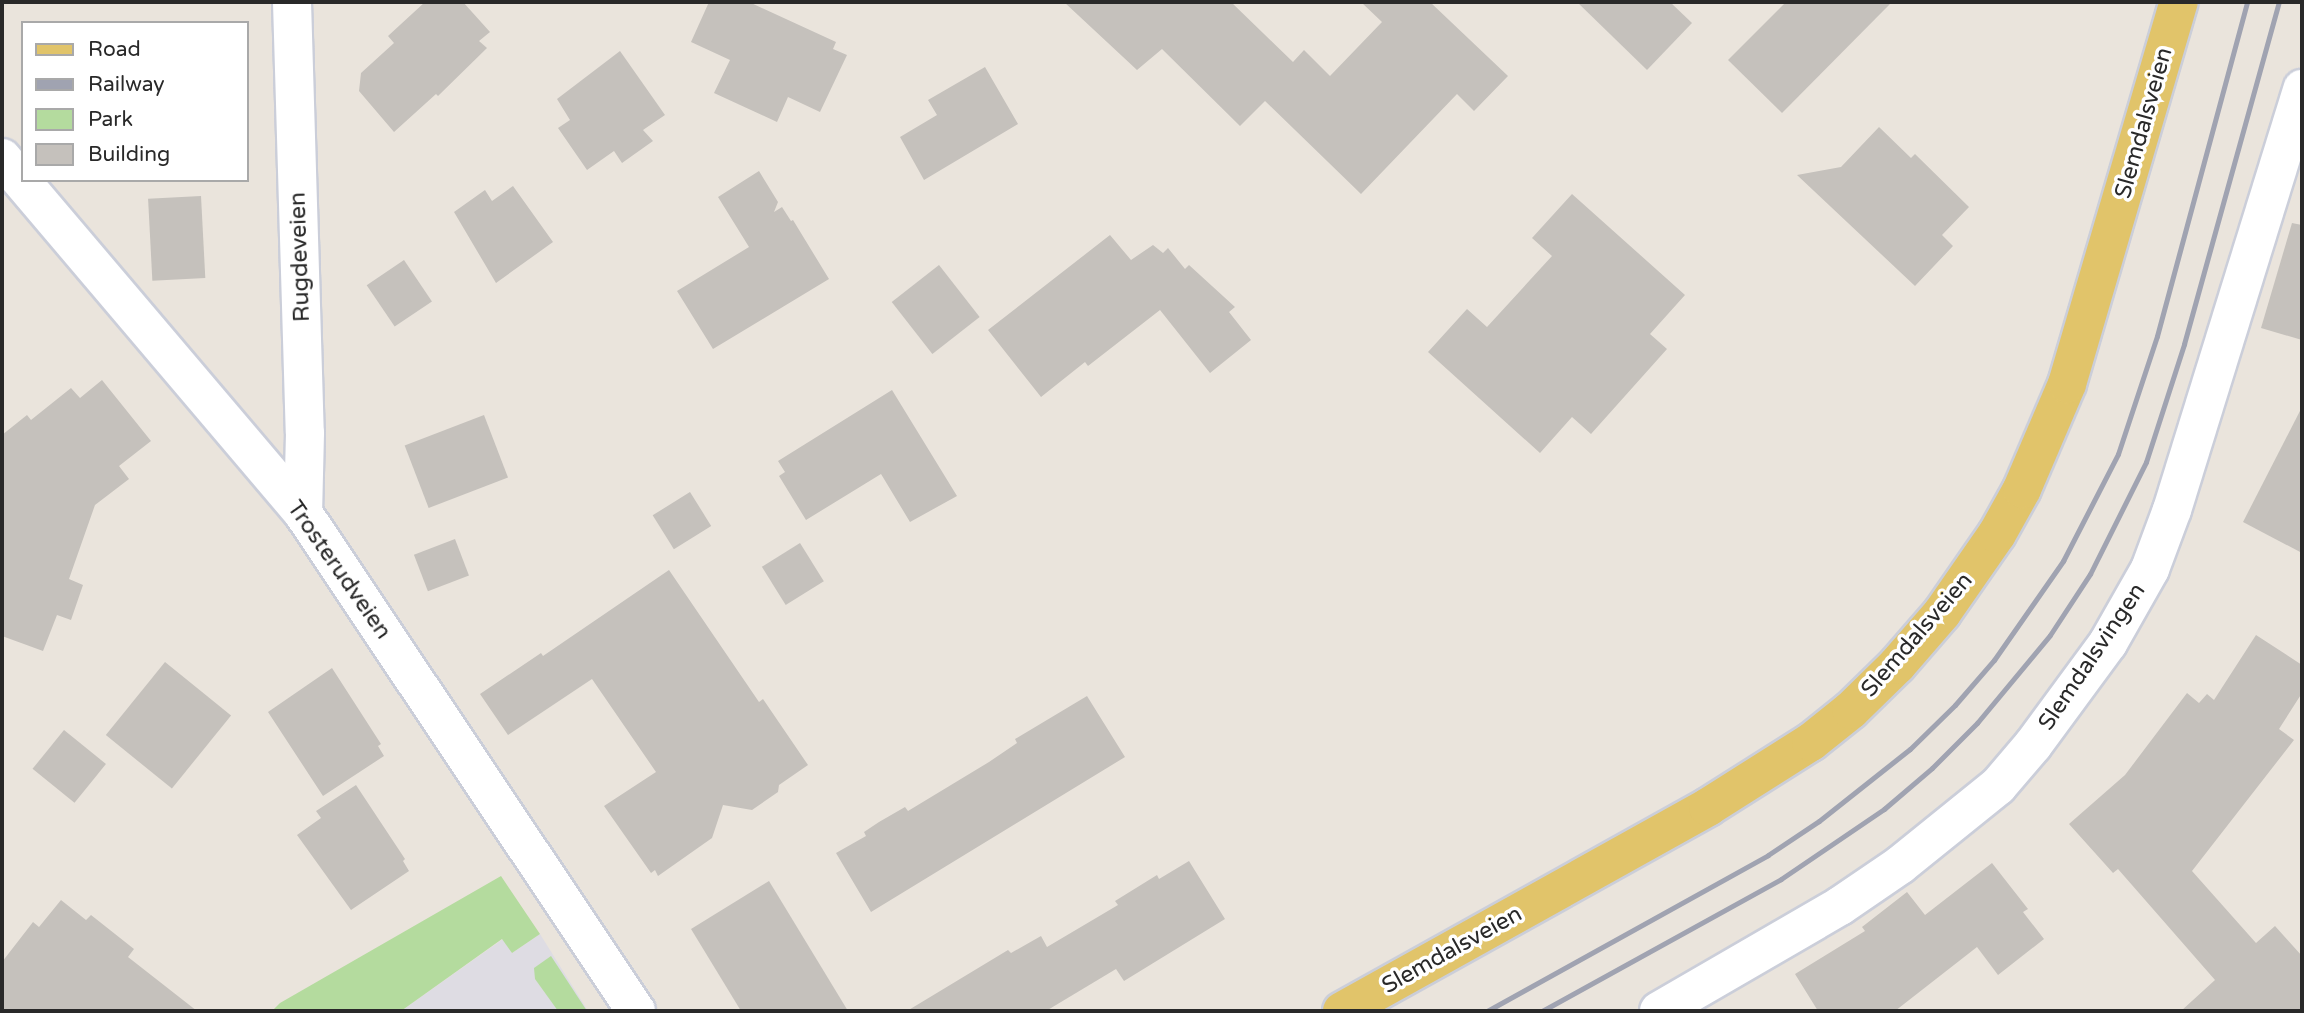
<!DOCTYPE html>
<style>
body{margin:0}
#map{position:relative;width:2304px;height:1013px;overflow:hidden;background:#eae4dc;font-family:"Varela Round",sans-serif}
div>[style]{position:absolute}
.industrial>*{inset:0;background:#dedce3}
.green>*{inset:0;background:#b4db9e}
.building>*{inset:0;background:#c5c1bc;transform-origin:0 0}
.roads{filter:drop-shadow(2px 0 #cbced9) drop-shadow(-2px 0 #cbced9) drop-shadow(0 2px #cbced9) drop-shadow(0 -2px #cbced9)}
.minor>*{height:38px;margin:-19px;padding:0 19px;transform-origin:19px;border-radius:19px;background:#fff}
.major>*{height:38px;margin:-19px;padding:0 19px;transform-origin:19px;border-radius:19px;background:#e1c46a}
.rail>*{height:5px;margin:-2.5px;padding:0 2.5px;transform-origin:2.5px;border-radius:2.5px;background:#a0a3b1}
span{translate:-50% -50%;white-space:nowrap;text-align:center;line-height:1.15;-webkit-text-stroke:7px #fff;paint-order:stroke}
.street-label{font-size:23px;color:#292929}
.frame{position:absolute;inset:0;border:4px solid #292929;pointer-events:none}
.legend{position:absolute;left:21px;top:21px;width:228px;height:161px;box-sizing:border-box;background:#fff;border:2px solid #a9a9a9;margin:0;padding:9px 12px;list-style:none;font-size:21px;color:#292929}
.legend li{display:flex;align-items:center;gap:14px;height:35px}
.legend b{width:35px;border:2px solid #a9a9a9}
</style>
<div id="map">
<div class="industrial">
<div style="clip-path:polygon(540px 934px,588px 1011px,401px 1011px,503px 939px,512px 953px)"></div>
</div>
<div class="green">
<div style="clip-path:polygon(501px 876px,540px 934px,512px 953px,502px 939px,401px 1011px,272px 1011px,280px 1003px)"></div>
<div style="clip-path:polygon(551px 956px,587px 1011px,558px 1011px,535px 979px,534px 968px)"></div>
</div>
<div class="building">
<div style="clip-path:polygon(425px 2px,463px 2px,490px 32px,479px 41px,487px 48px,438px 96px,436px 94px,394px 132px,359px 91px,361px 73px,394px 43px,388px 36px)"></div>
<div style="clip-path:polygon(709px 2px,749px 2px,836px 42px,833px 49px,847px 55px,820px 112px,788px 97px,777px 122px,714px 93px,730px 60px,691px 42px)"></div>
<div style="clip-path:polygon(1064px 2px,1231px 2px,1293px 62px,1304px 50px,1330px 76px,1382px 22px,1361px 2px,1430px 2px,1508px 76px,1474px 111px,1457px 94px,1361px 194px,1265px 101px,1240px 126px,1162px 49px,1137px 70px)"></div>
<div style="clip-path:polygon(1577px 2px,1670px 2px,1692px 23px,1647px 70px)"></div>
<div style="clip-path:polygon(1786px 2px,1892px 2px,1782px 113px,1728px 60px)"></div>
<div style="clip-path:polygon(620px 51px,665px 115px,643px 130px,653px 141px,622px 163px,614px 151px,587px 170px,558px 128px,570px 120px,557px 99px)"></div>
<div style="clip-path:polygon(985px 67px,1018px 124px,924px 180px,900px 137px,937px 115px,928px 100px)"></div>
<div style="clip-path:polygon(1879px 127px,1911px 158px,1915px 154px,1969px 207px,1942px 235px,1953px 246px,1915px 286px,1797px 175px,1841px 167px)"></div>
<div style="clip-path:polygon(759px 171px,778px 202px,774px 212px,782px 207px,791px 221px,793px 220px,829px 279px,713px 349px,677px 291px,749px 247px,718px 197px)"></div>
<div style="clip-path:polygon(513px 186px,553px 242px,496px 283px,454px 212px,485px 190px,492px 201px)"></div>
<div style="clip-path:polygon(1572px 194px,1685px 295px,1650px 334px,1667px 349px,1591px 434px,1572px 417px,1540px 453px,1428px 352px,1467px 309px,1487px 327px,1552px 256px,1532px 238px)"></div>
<div style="left:201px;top:196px;width:82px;height:53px;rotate:87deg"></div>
<div style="clip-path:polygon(2292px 223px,2302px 225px,2302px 340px,2261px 328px)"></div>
<div style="clip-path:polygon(1110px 235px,1131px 260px,1153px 245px,1163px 253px,1168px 248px,1185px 269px,1189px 265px,1235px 307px,1229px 312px,1251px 340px,1210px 373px,1160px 310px,1088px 366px,1085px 362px,1041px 397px,988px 330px)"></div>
<div style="left:404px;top:260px;width:50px;height:45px;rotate:56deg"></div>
<div style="left:939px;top:265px;width:66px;height:60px;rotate:52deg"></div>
<div style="clip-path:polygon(102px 380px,151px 441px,119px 466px,129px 479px,95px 505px,69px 579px,83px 585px,71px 620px,57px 615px,43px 651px,2px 636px,2px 435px,27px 415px,31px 420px,71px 388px,80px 398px)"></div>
<div style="clip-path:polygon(892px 390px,957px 496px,910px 522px,881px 474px,806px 520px,779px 476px,785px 472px,778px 461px)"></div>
<div style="clip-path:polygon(2302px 407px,2302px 553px,2243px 522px)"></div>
<div style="left:484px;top:415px;width:67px;height:85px;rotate:69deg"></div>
<div style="left:690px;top:492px;width:40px;height:44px;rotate:58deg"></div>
<div style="left:455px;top:539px;width:39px;height:44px;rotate:69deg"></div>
<div style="left:800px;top:543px;width:45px;height:45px;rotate:58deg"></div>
<div style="clip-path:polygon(669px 570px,759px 702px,763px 699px,808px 765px,779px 785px,778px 792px,752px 810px,723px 805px,712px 838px,658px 876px,655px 870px,651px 873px,604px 806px,656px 772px,592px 679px,508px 735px,480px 694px,541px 653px,543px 656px)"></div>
<div style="clip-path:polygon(2256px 635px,2302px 665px,2302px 693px,2279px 729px,2294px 740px,2192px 871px,2256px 943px,2275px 926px,2302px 956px,2302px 1011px,2181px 1011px,2215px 980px,2118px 869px,2113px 873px,2069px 824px,2125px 775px,2187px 693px,2199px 703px,2207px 694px,2214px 700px)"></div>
<div style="left:165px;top:662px;width:85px;height:94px;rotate:39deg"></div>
<div style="clip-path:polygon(332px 668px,381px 744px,378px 746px,384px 756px,323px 796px,268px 712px)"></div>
<div style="clip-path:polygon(1087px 696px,1125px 757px,871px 912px,836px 853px,866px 836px,864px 832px,879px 822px,905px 807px,908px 811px,989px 762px,1017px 743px,1015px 739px)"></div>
<div style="left:64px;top:730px;width:54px;height:50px;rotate:39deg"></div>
<div style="clip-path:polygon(356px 785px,405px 859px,403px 861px,409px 871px,351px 910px,297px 835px,321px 818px,316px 811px)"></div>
<div style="clip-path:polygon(1189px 861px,1225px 919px,1124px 981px,1116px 969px,1046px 1011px,907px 1011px,1008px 950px,1011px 953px,1041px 936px,1047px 947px,1118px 905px,1115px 901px,1157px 875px,1159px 879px)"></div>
<div style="clip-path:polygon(1992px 863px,2028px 909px,2023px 912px,2044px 939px,1998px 975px,1977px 947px,1895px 1011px,1818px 1011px,1795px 974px,1865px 931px,1862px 927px,1907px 892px,1925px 915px)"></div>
<div style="clip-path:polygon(769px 881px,848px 1011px,741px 1011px,691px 929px)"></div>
<div style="clip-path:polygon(61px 900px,86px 920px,91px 915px,134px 949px,128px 957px,197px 1011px,2px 1011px,2px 962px,33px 922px,39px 927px)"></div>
</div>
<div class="roads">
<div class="minor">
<div style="left:292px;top:2px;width:431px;rotate:88.3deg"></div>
<div style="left:305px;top:433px;width:80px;rotate:91.4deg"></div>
<div style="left:2px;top:158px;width:465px;rotate:49.7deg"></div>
<div style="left:303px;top:513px;width:599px;rotate:56.23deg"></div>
<div style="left:1659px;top:1011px;width:209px;rotate:-30.1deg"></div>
<div style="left:1840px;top:906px;width:73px;rotate:-34.3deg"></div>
<div style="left:1900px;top:865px;width:126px;rotate:-38.9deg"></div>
<div style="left:1998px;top:786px;width:54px;rotate:-49.5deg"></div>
<div style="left:2033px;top:745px;width:127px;rotate:-53.7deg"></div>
<div style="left:2108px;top:643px;width:85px;rotate:-60.4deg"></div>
<div style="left:2150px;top:569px;width:63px;rotate:-69.6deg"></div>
<div style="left:2172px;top:510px;width:441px;rotate:-72.8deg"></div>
</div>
<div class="major">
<div style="left:1342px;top:1011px;width:419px;rotate:-29.1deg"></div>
<div style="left:1708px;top:807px;width:122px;rotate:-32.3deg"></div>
<div style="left:1811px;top:742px;width:51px;rotate:-38.7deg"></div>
<div style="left:1851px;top:710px;width:64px;rotate:-44.4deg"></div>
<div style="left:1897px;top:665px;width:69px;rotate:-49.1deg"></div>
<div style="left:1942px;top:613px;width:96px;rotate:-55.2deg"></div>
<div style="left:1997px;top:534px;width:51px;rotate:-60.9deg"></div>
<div style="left:2022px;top:489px;width:114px;rotate:-66.8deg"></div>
<div style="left:2067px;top:384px;width:398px;rotate:-73.7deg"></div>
</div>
</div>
<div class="rail">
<div style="left:1487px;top:1011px;width:321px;rotate:-29deg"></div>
<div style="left:1768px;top:855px;width:61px;rotate:-33.7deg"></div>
<div style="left:1819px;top:821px;width:116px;rotate:-38.4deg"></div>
<div style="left:1910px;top:749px;width:63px;rotate:-44.4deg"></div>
<div style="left:1955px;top:705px;width:60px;rotate:-49.1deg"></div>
<div style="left:1994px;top:660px;width:121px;rotate:-55.1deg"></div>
<div style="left:2063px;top:561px;width:120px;rotate:-62.8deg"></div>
<div style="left:2118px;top:454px;width:124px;rotate:-71.7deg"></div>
<div style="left:2157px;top:336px;width:346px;rotate:-74.9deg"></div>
<div style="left:1542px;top:1011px;width:273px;rotate:-28.9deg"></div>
<div style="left:1781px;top:879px;width:125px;rotate:-34.2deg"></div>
<div style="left:1884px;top:809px;width:63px;rotate:-40.5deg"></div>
<div style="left:1932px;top:768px;width:64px;rotate:-45deg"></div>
<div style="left:1977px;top:723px;width:114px;rotate:-50.3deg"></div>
<div style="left:2050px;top:635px;width:73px;rotate:-56.7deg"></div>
<div style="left:2090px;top:574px;width:125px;rotate:-63.4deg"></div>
<div style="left:2146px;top:462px;width:124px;rotate:-72.1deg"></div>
<div style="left:2184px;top:344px;width:355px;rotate:-74.5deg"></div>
</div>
<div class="street-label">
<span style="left:2144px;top:123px;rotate:-74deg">Slemdalsveien</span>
<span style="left:300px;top:257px;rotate:-92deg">Rugdeveien</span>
<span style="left:339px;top:570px;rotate:55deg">Trosterudveien</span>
<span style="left:1917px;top:635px;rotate:-49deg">Slemdalsveien</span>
<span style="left:2092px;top:657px;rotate:-56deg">Slemdalsvingen</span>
<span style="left:1452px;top:950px;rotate:-29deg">Slemdalsveien</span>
</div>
<div class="frame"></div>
<ul class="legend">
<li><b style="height:9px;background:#e1c46a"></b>Road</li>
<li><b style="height:9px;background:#a0a3b1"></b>Railway</li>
<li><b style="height:19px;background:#b4db9e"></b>Park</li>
<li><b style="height:19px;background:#c5c1bc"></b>Building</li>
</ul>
</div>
